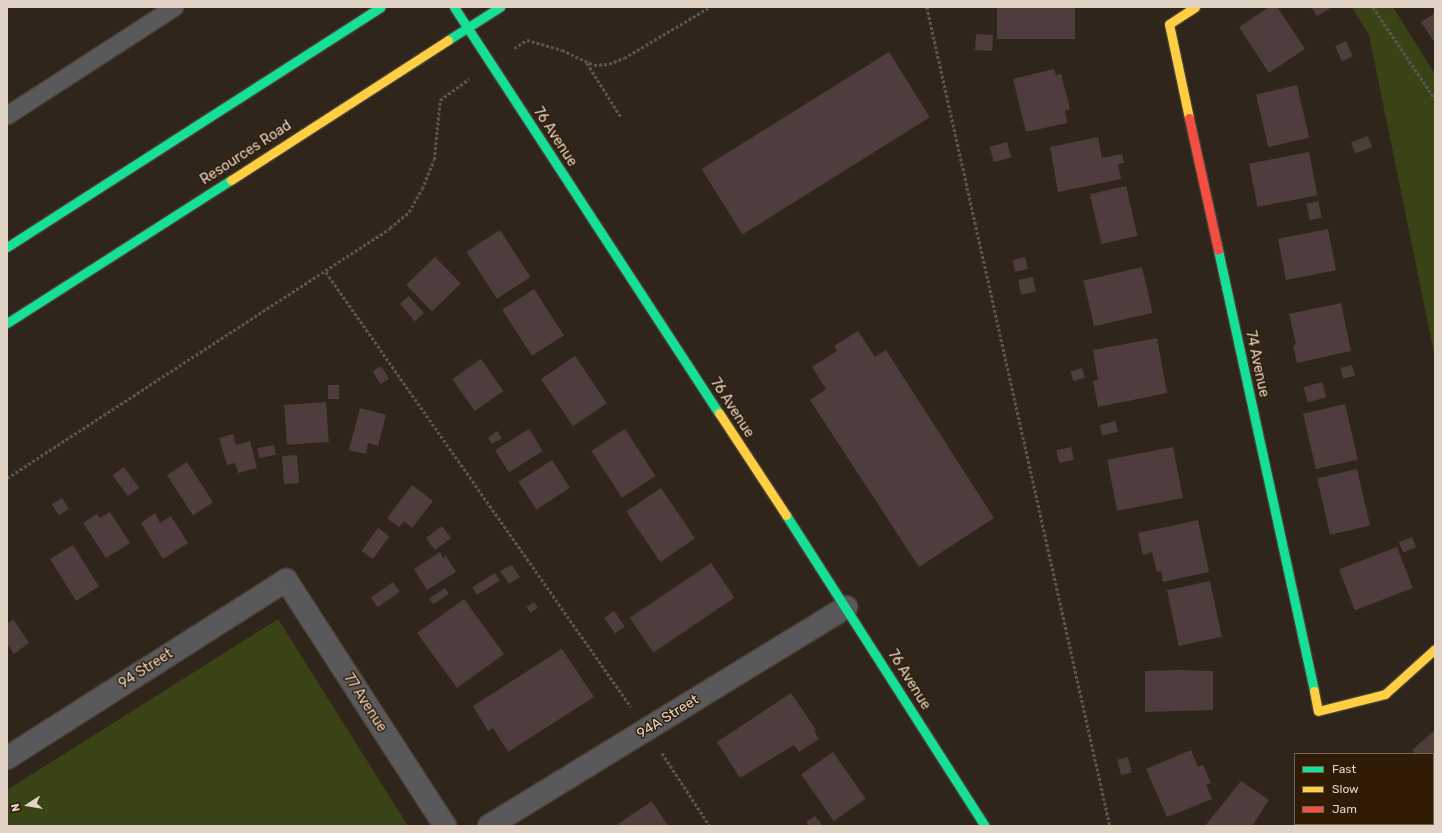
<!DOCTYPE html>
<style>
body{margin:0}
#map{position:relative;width:1442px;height:833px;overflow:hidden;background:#30251a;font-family:Rubik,sans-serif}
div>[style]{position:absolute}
.green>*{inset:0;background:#3a4316}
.building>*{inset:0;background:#4f3d3e;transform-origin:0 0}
.path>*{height:2.5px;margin-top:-1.25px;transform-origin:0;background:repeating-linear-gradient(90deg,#585654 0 3px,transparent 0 5px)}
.roads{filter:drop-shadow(1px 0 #4b4137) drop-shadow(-1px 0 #4b4137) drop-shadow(0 1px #4b4137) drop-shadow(0 -1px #4b4137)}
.lane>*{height:17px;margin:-8.5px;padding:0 8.5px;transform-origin:8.5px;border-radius:8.5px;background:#59595b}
.street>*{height:22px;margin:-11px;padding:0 11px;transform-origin:11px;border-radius:11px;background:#59595b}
.fast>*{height:9px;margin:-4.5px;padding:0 4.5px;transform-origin:4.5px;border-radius:4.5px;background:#16e098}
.slow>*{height:9px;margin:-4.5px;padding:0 4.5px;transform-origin:4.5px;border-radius:4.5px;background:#ffcf43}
.jam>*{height:9px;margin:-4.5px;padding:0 4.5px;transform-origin:4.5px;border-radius:4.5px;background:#f24e42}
span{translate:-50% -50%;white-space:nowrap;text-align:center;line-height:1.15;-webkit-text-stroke:3px #2f1b06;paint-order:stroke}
.street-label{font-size:14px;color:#e1d3c6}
.frame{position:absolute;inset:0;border:8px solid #e1d3c6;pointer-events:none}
.legend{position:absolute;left:1294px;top:753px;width:140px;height:72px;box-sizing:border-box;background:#2f1b06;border:1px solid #766553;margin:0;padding:5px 7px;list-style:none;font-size:12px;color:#e1d3c6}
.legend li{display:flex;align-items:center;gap:8px;height:20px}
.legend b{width:20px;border:1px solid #766553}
.north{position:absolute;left:8px;top:785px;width:40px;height:40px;-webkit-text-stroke:3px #2f1b06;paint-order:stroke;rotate:258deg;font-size:11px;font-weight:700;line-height:16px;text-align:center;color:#e1d3c6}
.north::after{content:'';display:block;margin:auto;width:14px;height:18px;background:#e1d3c6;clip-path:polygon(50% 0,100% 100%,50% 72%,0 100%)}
</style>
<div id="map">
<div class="green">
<div style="clip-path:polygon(1352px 7px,1393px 7px,1435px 74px,1435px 358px,1369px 35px)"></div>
<div style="clip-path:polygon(278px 619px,408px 826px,7px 826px,7px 790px)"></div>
</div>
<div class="building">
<div style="left:997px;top:7px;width:78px;height:32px"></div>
<div style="clip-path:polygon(1269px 7px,1277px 7px,1305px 49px,1269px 73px,1239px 27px)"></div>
<div style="clip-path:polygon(1311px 7px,1332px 7px,1317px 16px)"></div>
<div style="clip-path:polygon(1435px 13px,1435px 43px,1421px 22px)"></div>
<div style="left:976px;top:34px;width:17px;height:16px;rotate:3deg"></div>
<div style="left:1346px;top:41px;width:17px;height:12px;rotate:66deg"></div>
<div style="left:889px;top:52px;width:77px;height:221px;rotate:58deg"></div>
<div style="clip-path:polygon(1054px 69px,1056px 75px,1061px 74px,1070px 109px,1065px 111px,1067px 123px,1026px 132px,1013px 79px)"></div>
<div style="left:1297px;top:85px;width:54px;height:42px;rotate:77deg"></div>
<div style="left:1368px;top:136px;width:12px;height:18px;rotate:70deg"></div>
<div style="clip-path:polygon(1098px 137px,1102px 158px,1122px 154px,1124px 163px,1118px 164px,1121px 179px,1058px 192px,1050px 147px)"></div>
<div style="left:1007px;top:142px;width:16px;height:18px;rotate:75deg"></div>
<div style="left:1309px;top:152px;width:44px;height:61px;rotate:79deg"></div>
<div style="left:1126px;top:186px;width:51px;height:37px;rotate:77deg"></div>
<div style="left:1318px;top:201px;width:17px;height:12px;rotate:77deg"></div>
<div style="left:1328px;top:229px;width:42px;height:51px;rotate:79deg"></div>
<div style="left:500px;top:230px;width:56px;height:40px;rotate:57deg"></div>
<div style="left:435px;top:257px;width:37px;height:40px;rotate:46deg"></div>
<div style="left:1025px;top:257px;width:12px;height:13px;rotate:76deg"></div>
<div style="left:1142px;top:267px;width:47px;height:60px;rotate:77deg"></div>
<div style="left:1033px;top:277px;width:15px;height:15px;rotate:79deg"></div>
<div style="left:534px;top:289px;width:55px;height:38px;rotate:57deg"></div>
<div style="left:409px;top:296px;width:23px;height:12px;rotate:49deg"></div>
<div style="clip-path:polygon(1341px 303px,1351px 351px,1297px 363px,1293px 345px,1296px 344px,1289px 314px)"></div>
<div style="clip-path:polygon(858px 331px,875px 357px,886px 350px,994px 518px,919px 567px,810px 400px,826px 389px,812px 367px,837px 351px,834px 346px)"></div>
<div style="clip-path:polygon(1157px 338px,1167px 393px,1098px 407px,1093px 381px,1098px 380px,1093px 350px)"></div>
<div style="left:575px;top:356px;width:57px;height:41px;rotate:56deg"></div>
<div style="left:481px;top:359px;width:39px;height:35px;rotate:55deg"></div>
<div style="left:1352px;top:365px;width:11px;height:12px;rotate:75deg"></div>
<div style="left:381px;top:366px;width:15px;height:10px;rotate:58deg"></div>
<div style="left:1082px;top:368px;width:10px;height:12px;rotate:73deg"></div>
<div style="left:1322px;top:382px;width:16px;height:19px;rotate:75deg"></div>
<div style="left:328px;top:385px;width:11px;height:14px"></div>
<div style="left:326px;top:402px;width:40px;height:42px;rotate:86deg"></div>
<div style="left:1345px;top:404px;width:57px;height:43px;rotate:77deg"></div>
<div style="clip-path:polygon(360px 408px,386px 415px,378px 446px,368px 443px,366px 454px,349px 450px)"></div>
<div style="left:1115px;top:421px;width:11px;height:16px;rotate:75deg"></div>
<div style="left:529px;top:429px;width:26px;height:40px;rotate:58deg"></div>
<div style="left:625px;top:429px;width:56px;height:40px;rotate:57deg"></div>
<div style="clip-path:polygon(497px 431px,502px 438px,492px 444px,488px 438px)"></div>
<div style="clip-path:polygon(233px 434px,236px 445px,250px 441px,257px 468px,238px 473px,235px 463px,227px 465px,219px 438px)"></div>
<div style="left:274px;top:445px;width:10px;height:17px;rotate:79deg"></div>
<div style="left:1071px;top:447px;width:13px;height:15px;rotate:77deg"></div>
<div style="left:1173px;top:447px;width:52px;height:67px;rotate:79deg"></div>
<div style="left:297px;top:455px;width:28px;height:15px;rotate:86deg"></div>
<div style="left:552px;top:460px;width:33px;height:40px;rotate:57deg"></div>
<div style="left:187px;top:462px;width:48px;height:24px;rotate:57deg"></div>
<div style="left:124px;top:467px;width:26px;height:14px;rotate:54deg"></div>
<div style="left:1357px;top:469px;width:58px;height:41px;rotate:77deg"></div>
<div style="clip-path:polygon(412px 485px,433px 501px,412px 528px,404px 521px,399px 527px,387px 518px)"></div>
<div style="left:661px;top:488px;width:61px;height:42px;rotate:56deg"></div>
<div style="left:62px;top:498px;width:13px;height:12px;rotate:58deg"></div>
<div style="clip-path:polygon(110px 512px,130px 543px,106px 558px,83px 523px,97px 514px,100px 518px)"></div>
<div style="clip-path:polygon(155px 513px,160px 523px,171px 516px,188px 543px,163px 559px,141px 523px)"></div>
<div style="clip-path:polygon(1198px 520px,1209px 572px,1163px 582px,1161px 571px,1157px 572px,1152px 552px,1143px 555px,1138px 533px)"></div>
<div style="left:442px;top:526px;width:15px;height:20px;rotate:53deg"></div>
<div style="left:378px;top:528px;width:14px;height:28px;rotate:36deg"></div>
<div style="left:1412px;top:537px;width:11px;height:14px;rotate:68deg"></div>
<div style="left:73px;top:545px;width:49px;height:27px;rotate:58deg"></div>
<div style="left:1397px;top:547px;width:44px;height:62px;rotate:69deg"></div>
<div style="clip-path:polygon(440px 552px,443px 558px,446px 556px,456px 572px,427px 590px,414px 569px)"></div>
<div style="left:711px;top:563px;width:42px;height:98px;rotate:56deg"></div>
<div style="clip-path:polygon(512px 565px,520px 577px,509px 584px,500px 571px)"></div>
<div style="left:495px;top:573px;width:9px;height:27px;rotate:58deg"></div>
<div style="left:1210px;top:581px;width:57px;height:44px;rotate:78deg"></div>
<div style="left:393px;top:582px;width:12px;height:27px;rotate:55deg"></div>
<div style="left:445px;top:588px;width:7px;height:19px;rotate:56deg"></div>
<div style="left:464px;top:599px;width:68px;height:58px;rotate:54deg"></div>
<div style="left:534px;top:602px;width:7px;height:9px;rotate:56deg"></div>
<div style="left:614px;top:611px;width:19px;height:12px;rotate:55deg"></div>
<div style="clip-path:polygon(13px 619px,29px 643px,14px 654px,7px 644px,7px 624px)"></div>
<div style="clip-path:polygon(562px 649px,594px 697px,508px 752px,493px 728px,488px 731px,473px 706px)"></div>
<div style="clip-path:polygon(1179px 670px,1213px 671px,1213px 710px,1145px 712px,1145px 671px)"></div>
<div style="clip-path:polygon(791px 693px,816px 730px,814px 731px,819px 739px,799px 752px,794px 745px,740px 778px,717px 742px)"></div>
<div style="clip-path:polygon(1435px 730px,1435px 776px,1433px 754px,1416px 754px,1412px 750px)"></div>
<div style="clip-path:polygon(1191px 750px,1198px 767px,1203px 765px,1211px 783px,1206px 785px,1212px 799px,1167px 817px,1146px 769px)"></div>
<div style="left:833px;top:752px;width:57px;height:39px;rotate:55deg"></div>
<div style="left:1128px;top:757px;width:16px;height:11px;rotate:76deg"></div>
<div style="clip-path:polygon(1241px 781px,1269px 800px,1252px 826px,1205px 826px)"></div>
<div style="clip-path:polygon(652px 801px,668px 826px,615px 826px)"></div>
<div style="clip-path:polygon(815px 816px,823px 826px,809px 826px,806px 822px)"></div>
<div style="clip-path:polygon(1302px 824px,1331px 824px,1301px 826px)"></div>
</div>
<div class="path">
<div style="left:927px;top:7px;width:839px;rotate:77.4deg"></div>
<div style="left:1373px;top:7px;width:111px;rotate:56deg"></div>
<div style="left:514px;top:48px;width:15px;rotate:-32deg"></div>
<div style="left:527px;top:40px;width:36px;rotate:16deg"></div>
<div style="left:562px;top:50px;width:35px;rotate:25deg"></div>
<div style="left:594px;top:65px;width:15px;rotate:-4deg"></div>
<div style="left:609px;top:64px;width:16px;rotate:-22deg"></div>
<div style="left:624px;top:58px;width:100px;rotate:-30.7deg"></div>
<div style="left:587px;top:63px;width:64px;rotate:57.8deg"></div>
<div style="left:326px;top:272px;width:531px;rotate:54.96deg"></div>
<div style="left:7px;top:478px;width:457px;rotate:-33.1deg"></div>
<div style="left:390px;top:228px;width:25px;rotate:-40deg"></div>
<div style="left:409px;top:212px;width:26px;rotate:-61deg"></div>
<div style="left:422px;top:189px;width:31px;rotate:-68deg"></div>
<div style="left:434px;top:160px;width:60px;rotate:-84.3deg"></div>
<div style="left:440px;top:100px;width:36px;rotate:-36deg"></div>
<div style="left:662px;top:753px;width:87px;rotate:56.7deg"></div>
</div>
<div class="roads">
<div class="lane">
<div style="left:7px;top:115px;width:199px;rotate:-32.9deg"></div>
</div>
<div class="street">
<div style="left:7px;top:758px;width:331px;rotate:-32.5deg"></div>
<div style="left:286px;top:580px;width:293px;rotate:57.1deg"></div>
<div style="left:489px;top:826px;width:419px;rotate:-31.5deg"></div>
</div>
<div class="fast">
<div style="left:454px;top:7px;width:485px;rotate:56.9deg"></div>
<div style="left:448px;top:40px;width:62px;rotate:-32.4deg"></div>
<div style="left:7px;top:247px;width:444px;rotate:-32.7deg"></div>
<div style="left:1218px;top:250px;width:451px;rotate:77.7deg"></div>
<div style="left:7px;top:323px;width:266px;rotate:-32.6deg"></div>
<div style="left:786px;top:515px;width:369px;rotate:57.4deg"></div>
</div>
<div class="slow">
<div style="left:1189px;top:118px;width:96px;rotate:-102deg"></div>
<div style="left:1169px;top:24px;width:31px;rotate:-33deg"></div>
<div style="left:231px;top:180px;width:258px;rotate:-32.8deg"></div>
<div style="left:719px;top:413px;width:122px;rotate:56.7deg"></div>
<div style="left:1314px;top:691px;width:20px;rotate:79deg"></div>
<div style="left:1318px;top:711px;width:69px;rotate:-14.2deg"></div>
<div style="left:1385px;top:694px;width:67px;rotate:-42deg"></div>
</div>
<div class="jam">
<div style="left:1189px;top:118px;width:135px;rotate:77.6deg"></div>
</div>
</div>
<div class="street-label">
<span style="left:555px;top:137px;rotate:57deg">76 Avenue</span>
<span style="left:246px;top:153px;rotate:-33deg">Resources Road</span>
<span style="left:1257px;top:364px;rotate:78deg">74 Avenue</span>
<span style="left:732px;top:408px;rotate:57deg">76 Avenue</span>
<span style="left:146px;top:669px;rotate:-33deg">94 Street</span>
<span style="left:909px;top:680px;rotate:58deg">76 Avenue</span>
<span style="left:365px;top:703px;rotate:57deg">77 Avenue</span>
<span style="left:668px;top:717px;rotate:-32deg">94A Street</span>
</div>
<div class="frame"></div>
<ul class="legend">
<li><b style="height:5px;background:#16e098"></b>Fast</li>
<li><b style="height:5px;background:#ffcf43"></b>Slow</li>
<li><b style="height:5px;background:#f24e42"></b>Jam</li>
</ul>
<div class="north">N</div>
</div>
